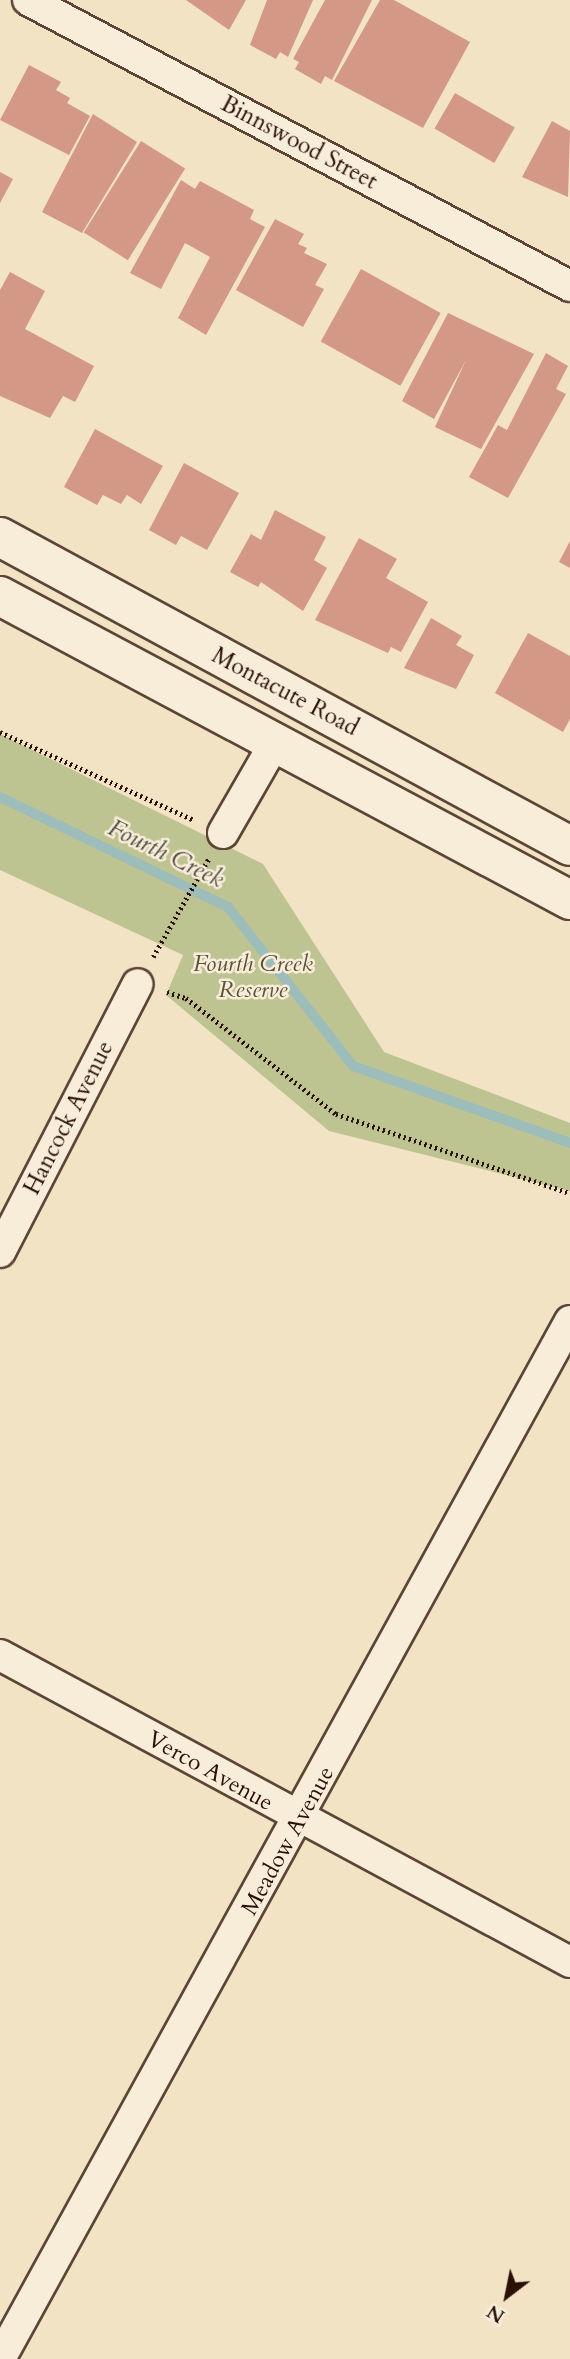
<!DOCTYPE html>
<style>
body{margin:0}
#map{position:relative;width:570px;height:2359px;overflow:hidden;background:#f2e3c5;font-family:Cardo,serif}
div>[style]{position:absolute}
.green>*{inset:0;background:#bec392}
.stream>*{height:10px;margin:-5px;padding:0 5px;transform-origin:5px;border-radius:5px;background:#9dbdbb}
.building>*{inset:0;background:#d49887;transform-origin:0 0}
.path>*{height:4.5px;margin-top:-2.25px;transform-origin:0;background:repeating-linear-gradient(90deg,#2a1007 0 2px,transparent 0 5.5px)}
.roads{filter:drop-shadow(2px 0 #5c4536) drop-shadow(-2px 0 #5c4536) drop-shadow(0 2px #5c4536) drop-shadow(0 -2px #5c4536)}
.street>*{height:30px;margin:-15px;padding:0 15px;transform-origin:15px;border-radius:15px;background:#f7edd9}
.secondary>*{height:38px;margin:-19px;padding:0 19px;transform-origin:19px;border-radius:19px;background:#f7edd9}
span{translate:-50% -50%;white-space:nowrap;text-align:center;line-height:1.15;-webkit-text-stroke:5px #f7edd9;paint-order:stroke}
.street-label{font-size:23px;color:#2a1007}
.park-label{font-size:23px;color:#5e4f38;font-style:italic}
.water-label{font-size:24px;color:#524d46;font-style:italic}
.north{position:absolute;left:472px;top:2261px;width:70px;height:70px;-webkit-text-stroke:5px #f7edd9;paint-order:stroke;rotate:212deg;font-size:19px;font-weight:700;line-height:28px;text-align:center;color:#2a1007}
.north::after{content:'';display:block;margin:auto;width:24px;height:32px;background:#2a1007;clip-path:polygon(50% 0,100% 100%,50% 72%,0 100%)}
</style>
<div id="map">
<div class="green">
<div style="clip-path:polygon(0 734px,263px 864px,384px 1052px,570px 1123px,570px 1191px,329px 1131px,166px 995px,183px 955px,0 870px)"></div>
</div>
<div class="stream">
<div style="left:0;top:797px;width:253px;rotate:25.8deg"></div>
<div style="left:228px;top:907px;width:202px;rotate:51.8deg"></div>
<div style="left:353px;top:1066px;width:230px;rotate:19.5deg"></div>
</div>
<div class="building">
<div style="clip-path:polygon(186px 0,246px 0,229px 30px)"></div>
<div style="clip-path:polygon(267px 0,313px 0,288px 57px,280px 52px,276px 59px,250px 45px)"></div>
<div style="clip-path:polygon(325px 0,372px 0,332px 80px,325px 76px,321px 84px,295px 69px,299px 62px,293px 59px)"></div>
<div style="clip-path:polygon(380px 0,394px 0,470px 42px,423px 128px,334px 81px)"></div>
<div style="clip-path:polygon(29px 65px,61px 82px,56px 90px,70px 98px,67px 103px,90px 116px,69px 155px,0 120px)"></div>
<div style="left:455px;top:93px;width:69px;height:41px;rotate:30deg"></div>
<div style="clip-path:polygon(93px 114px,137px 142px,82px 233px,42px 212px)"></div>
<div style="clip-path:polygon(552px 121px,570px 131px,568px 197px,522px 177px)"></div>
<div style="left:141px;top:141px;width:52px;height:108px;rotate:32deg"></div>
<div style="clip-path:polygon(0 172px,13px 179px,0 203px)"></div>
<div style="clip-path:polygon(181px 180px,195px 189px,200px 181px,254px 210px,250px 219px,265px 227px,206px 335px,178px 318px,210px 257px,185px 243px,161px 289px,130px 273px)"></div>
<div style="clip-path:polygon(275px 219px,304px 234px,298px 244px,307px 248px,304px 253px,327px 264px,315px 285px,324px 289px,303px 327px,236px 290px)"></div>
<div style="left:361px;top:269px;width:91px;height:83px;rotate:29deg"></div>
<div style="clip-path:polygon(10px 272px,45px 291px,25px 329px,94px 366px,75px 402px,63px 396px,50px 418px,0 396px,0 290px)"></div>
<div style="clip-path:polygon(448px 313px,534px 354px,481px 449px,435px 427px,466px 360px,434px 419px,402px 401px)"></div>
<div style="clip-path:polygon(546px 353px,568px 366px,556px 389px,566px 394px,508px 498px,469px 477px,498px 425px,507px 430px)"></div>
<div style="clip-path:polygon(95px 429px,163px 466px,141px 504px,127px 495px,121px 504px,103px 495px,97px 505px,64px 487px)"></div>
<div style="clip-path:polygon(184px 463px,239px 493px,207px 550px,181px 536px,176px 545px,149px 530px)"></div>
<div style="clip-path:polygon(275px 510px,326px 537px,314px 560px,327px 568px,303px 611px,261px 582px,258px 587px,230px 572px,251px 534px,261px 540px)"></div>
<div style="clip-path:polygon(359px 538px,397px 559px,386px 578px,428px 602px,401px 652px,391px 647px,388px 653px,315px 620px)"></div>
<div style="clip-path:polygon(570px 541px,570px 568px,559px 562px)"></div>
<div style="clip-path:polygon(431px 618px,462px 636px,456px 645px,474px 655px,456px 689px,404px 668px)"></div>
<div style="clip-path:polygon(528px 633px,570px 656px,570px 719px,563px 732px,495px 693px)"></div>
</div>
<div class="path">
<div style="left:0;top:732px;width:213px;rotate:24.4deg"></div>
<div style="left:153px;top:957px;width:114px;rotate:-60.5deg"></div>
<div style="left:167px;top:992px;width:20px;rotate:18deg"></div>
<div style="left:186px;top:998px;width:190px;rotate:37.7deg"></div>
<div style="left:336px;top:1114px;width:247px;rotate:18.7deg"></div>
</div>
<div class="roads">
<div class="street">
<div style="left:28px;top:0;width:613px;rotate:27.82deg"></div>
<div style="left:223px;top:833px;width:100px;rotate:-60.1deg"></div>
<div style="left:0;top:1252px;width:301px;rotate:-62.8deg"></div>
<div style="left:0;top:1655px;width:647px;rotate:28.31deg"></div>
<div style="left:0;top:2359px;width:1184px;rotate:-61.23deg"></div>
</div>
<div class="secondary">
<div style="left:0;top:537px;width:648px;rotate:28.46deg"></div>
<div style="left:0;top:596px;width:646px;rotate:28.07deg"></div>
</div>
</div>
<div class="street-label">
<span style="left:299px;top:143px;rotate:28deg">Binnswood Street</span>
<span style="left:285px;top:692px;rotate:28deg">Montacute Road</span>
<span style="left:69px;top:1118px;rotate:-63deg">Hancock Avenue</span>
<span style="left:210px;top:1771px;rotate:29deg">Verco Avenue</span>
<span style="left:288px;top:1841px;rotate:-61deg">Meadow Avenue</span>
</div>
<div class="park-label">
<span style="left:253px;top:977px">Fourth Creek<br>Reserve</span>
</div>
<div class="water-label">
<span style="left:166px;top:854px;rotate:26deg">Fourth Creek</span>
</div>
<div class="north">N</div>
</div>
